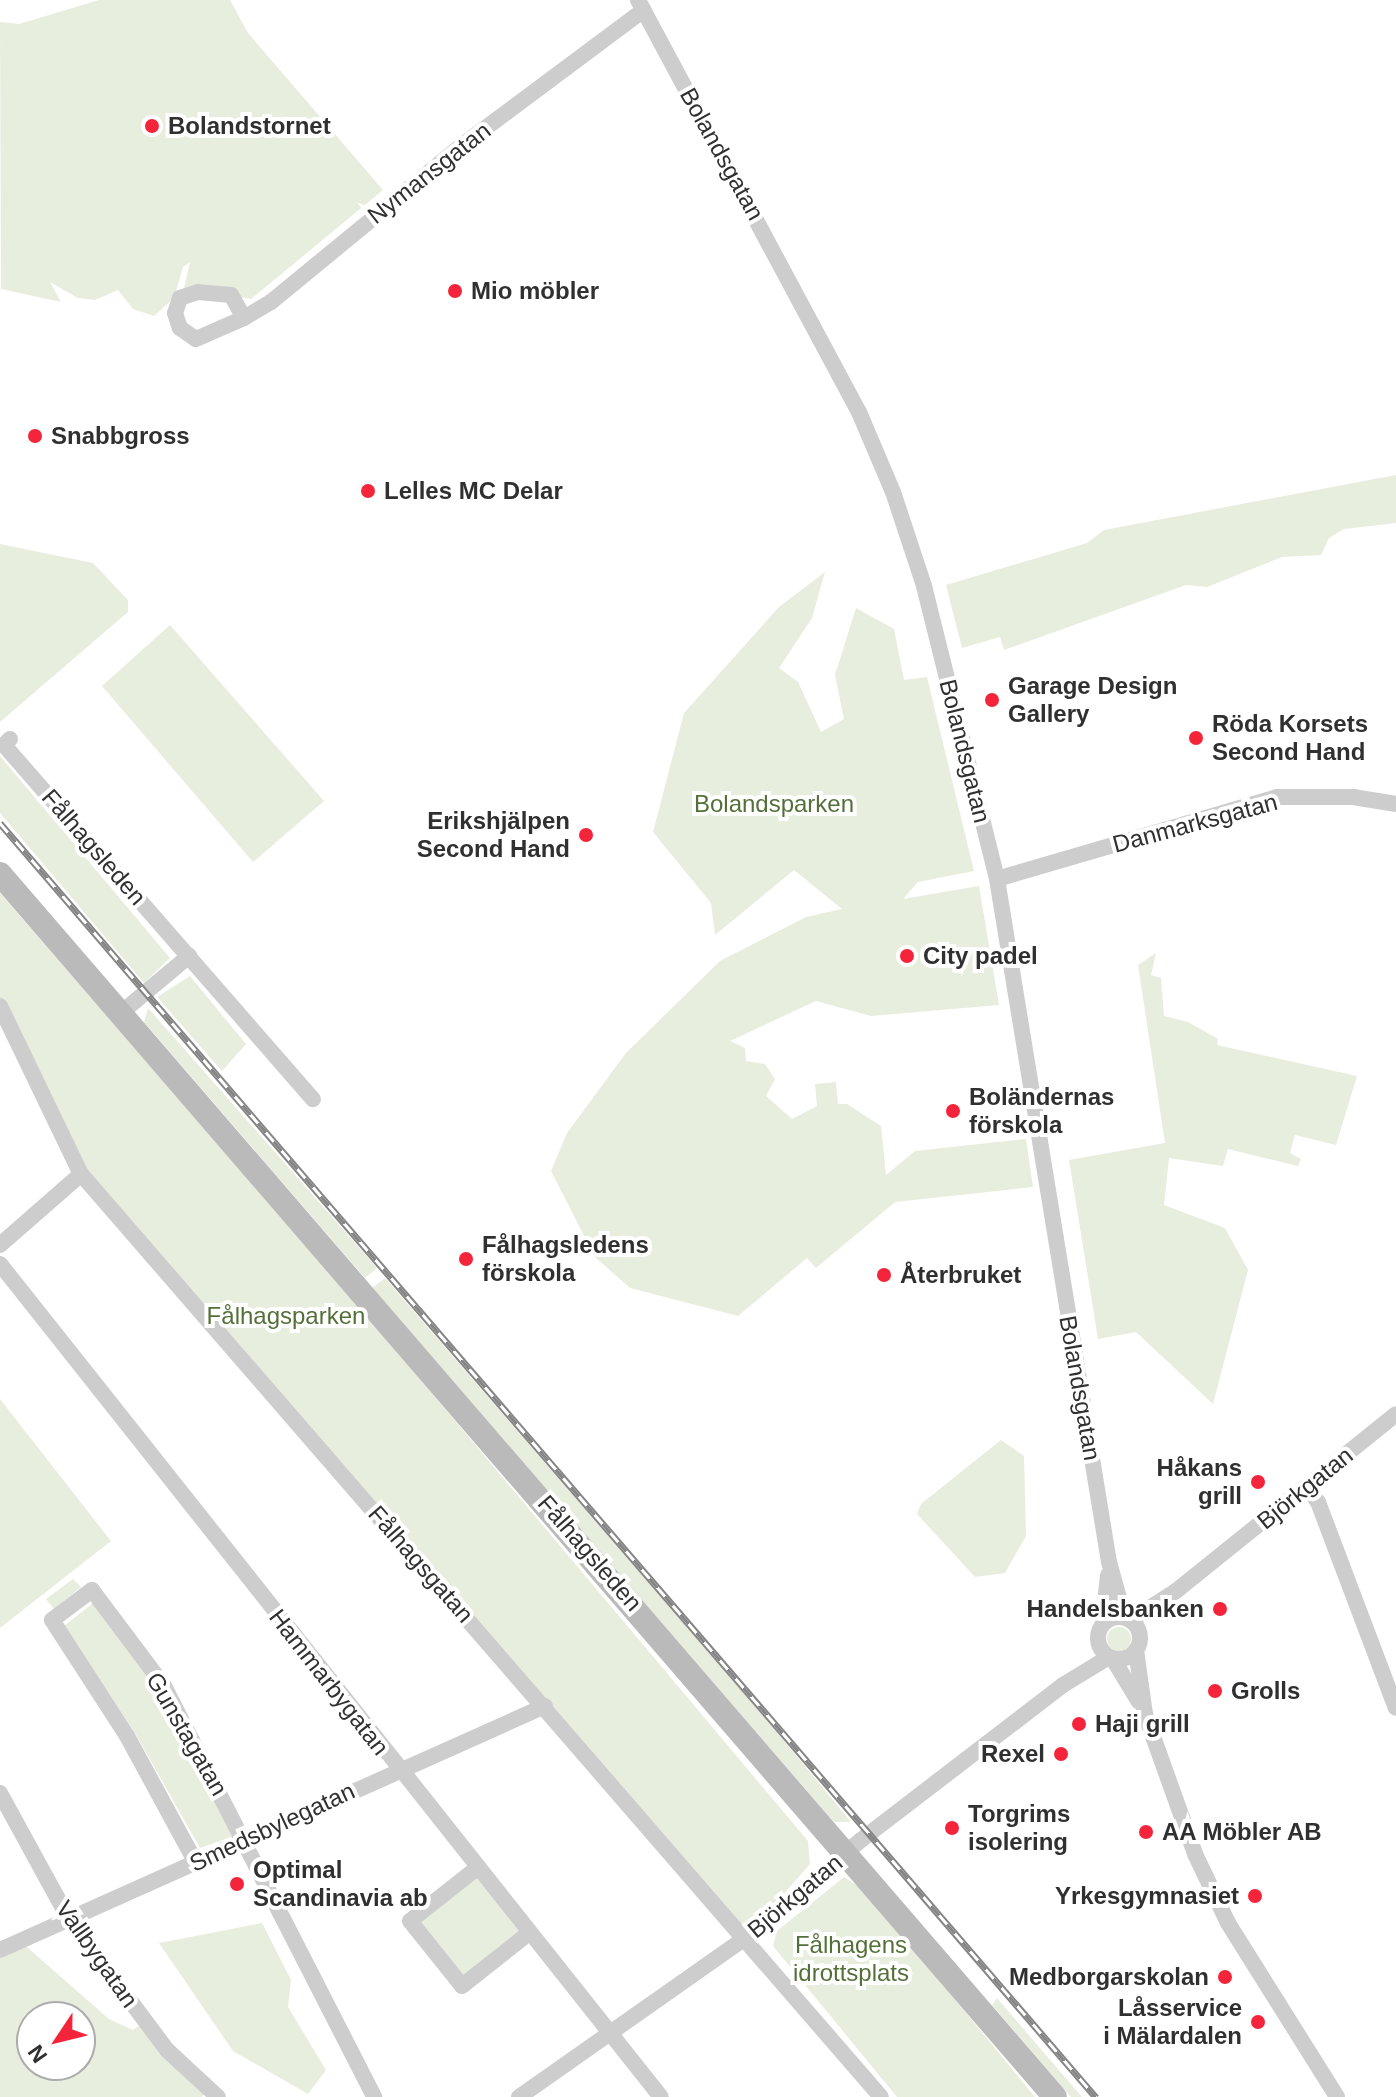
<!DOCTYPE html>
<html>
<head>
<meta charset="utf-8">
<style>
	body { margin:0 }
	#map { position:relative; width:1396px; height:2097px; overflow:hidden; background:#fff; font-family:Arial,sans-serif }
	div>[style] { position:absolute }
	.green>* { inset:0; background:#e7eedd }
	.round { border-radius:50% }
	.street>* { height:16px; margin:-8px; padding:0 8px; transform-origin:8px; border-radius:8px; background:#cdcdcd }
	.street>.ring { margin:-8px; padding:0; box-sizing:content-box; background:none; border:16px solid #cdcdcd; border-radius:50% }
	.secondary>* { height:24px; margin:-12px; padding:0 12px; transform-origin:12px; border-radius:12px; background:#bababa }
	.rail>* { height:7px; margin-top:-3.5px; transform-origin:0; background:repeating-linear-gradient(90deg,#fff 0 12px,#858585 0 24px); box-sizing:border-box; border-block:2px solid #858585 }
	.dots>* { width:22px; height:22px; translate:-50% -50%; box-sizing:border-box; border:4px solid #fff; border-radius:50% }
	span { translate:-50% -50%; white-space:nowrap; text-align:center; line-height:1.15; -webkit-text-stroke:8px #fff; paint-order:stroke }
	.poi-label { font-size:24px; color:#303030; font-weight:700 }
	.left { translate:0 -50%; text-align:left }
	.right { translate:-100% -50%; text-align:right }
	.street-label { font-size:24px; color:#303030 }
	.park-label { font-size:24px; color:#547039 }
	.north { position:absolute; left:16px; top:2001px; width:80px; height:80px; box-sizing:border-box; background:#fff; border:2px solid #acacac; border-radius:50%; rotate:235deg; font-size:22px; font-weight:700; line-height:32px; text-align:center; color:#303030 }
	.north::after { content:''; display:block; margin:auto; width:28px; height:36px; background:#f4253a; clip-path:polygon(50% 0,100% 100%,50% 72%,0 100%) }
</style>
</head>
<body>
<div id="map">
	<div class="green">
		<div style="clip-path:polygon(99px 0,230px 0,248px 33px,383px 190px,251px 299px,184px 288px,190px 262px,183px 267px,174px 298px,154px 316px,133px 309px,118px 290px,95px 300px,78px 298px,50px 282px,61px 302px,1px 289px,0 22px,19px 24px)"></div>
		<div style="clip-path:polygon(1396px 475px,1396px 523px,1344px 529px,1329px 538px,1321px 555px,1282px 557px,1207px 587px,1186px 585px,1004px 650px,1000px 637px,962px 648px,946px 585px,1087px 543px,1104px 530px)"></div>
		<div style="clip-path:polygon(0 544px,93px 563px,128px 600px,128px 612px,0 722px)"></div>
		<div style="clip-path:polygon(825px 572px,812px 618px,779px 668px,798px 682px,821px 732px,844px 719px,835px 675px,856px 608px,894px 629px,904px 680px,927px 677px,974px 871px,918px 882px,903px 899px,979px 886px,999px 1005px,871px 1016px,816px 1001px,730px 1041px,745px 1048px,746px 1061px,765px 1064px,775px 1079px,766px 1096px,792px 1119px,817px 1106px,815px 1084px,836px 1082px,838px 1104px,847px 1104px,881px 1126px,886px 1175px,915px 1151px,1026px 1139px,1033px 1187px,895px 1202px,816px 1268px,807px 1258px,738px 1316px,630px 1288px,595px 1257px,551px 1171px,567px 1133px,626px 1053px,720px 961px,806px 917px,842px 909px,794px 870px,715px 935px,711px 903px,653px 832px,684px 713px,779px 607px)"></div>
		<div style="clip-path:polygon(170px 625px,324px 801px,253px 862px,102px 686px)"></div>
		<div style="clip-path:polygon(0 756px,170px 958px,144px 983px,0 813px)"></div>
		<div style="clip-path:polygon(0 893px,356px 1303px,808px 1841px,810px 1864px,745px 1938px,81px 1174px,0 1006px)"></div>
		<div style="clip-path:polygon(1156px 953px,1151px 975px,1161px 978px,1164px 1016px,1188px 1022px,1218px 1039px,1217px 1045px,1357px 1076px,1336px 1145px,1295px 1135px,1290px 1153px,1301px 1159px,1298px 1166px,1228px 1149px,1223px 1166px,1169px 1158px,1164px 1205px,1225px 1228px,1248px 1270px,1213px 1404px,1136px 1332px,1098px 1339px,1069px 1160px,1165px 1143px,1138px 965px)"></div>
		<div style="clip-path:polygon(190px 976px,246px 1044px,222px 1071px,157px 997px)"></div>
		<div style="clip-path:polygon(148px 1008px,377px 1268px,365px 1278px,144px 1022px)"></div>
		<div style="clip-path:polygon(385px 1278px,761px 1713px,851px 1822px,834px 1822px,372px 1288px)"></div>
		<div style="clip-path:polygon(0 1399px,111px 1541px,0 1628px)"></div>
		<div style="clip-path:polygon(1001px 1440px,1024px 1456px,1026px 1536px,1005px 1573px,975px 1577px,917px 1514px,921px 1504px)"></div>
		<div style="clip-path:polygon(73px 1579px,81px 1587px,54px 1609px,46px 1599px)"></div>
		<div style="clip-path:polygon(93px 1603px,159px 1689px,237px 1835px,200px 1848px,135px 1733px,64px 1626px)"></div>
		<div class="round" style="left:1107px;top:1627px;width:24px;height:24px"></div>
		<div style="clip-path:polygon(477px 1868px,529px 1933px,462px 1986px,410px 1921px)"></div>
		<div style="clip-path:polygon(844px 1877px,866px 1891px,1035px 2097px,897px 2097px,773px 1946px,777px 1931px)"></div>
		<div style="clip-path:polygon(262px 1923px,291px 1980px,288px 2007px,326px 2070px,308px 2094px,233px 2051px,159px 1943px)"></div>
		<div style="clip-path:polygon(evenodd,20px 1941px,109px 2019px,133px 2030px,145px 2021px,207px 2089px,202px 2097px,0 2097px,0 1950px,20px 1941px,32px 2017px,80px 2017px,80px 2065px,32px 2065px,32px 2017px)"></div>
		<div style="clip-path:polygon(997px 1998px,1082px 2097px,1071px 2097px,992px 2005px)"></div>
	</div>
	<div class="street">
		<div style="left:638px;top:0;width:468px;rotate:61.8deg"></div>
		<div style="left:859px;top:412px;width:87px;rotate:67deg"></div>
		<div style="left:893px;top:492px;width:99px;rotate:71.7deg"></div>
		<div style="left:924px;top:586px;width:302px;rotate:76deg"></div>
		<div style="left:997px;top:879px;width:692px;rotate:80.69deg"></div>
		<div style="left:1109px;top:1562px;width:56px;rotate:74.5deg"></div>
		<div style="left:244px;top:318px;width:26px;rotate:-119deg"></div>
		<div style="left:231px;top:295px;width:33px;rotate:-175deg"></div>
		<div style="left:198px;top:292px;width:19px;rotate:162deg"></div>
		<div style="left:180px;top:298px;width:16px;rotate:108deg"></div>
		<div style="left:175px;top:313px;width:16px;rotate:72deg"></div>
		<div style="left:180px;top:328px;width:19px;rotate:35deg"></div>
		<div style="left:196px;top:339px;width:52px;rotate:-23.6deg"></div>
		<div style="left:244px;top:318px;width:31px;rotate:-31deg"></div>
		<div style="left:271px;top:302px;width:244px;rotate:-39.4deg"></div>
		<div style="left:460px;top:147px;width:229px;rotate:-36.7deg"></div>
		<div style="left:10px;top:739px;width:8px;rotate:135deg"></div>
		<div style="left:4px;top:745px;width:470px;rotate:48.9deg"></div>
		<div style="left:997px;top:879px;width:293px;rotate:-16.3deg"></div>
		<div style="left:1278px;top:797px;width:75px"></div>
		<div style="left:1353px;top:797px;width:44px;rotate:9.2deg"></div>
		<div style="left:0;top:1006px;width:187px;rotate:64.3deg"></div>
		<div style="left:81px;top:1174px;width:1221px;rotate:49.08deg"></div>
		<div style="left:121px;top:1013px;width:89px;rotate:-40deg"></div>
		<div style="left:0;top:1245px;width:108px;rotate:-41.2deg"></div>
		<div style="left:0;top:1264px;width:1063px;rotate:51.57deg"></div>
		<div style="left:1307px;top:1487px;width:19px;rotate:54deg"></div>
		<div style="left:1318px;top:1502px;width:220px;rotate:69.3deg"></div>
		<div class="ring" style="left:1098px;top:1617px;width:26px;height:26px"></div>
		<div style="left:1131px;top:1620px;width:54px;rotate:-32.8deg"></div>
		<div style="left:1176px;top:1591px;width:282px;rotate:-38.8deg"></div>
		<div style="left:1103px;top:1623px;width:48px;rotate:-84.1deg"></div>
		<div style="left:1136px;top:1650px;width:65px;rotate:82deg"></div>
		<div style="left:1145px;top:1714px;width:149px;rotate:70.3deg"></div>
		<div style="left:1195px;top:1854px;width:76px;rotate:64.4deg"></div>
		<div style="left:1228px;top:1923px;width:205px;rotate:57.9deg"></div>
		<div style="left:1113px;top:1659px;width:50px;rotate:58.8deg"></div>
		<div style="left:0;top:1793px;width:144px;rotate:61.3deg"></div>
		<div style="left:69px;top:1919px;width:164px;rotate:53.2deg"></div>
		<div style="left:167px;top:2050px;width:69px;rotate:42.7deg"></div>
		<div style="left:196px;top:1863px;width:145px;rotate:-118.5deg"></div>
		<div style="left:127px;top:1736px;width:138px;rotate:-122.9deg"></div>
		<div style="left:52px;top:1620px;width:50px;rotate:-36.9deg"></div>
		<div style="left:92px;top:1590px;width:120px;rotate:53.1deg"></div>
		<div style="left:164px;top:1686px;width:462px;rotate:62.9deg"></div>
		<div style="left:477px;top:1868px;width:85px;rotate:141.7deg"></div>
		<div style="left:410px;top:1921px;width:83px;rotate:51.3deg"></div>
		<div style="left:462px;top:1986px;width:85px;rotate:-38.3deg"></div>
		<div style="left:0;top:1950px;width:597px;rotate:-24.12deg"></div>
		<div style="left:519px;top:2097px;width:276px;rotate:-35.1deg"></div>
		<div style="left:745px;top:1938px;width:152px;rotate:-40.2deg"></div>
		<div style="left:861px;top:1840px;width:255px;rotate:-37.5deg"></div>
		<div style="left:1063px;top:1685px;width:54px;rotate:-31.3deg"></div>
	</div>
	<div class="secondary">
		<div style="left:0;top:874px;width:1615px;rotate:49.22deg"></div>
	</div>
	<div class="rail">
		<div style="left:0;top:823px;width:1681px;rotate:49.3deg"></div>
	</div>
	<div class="dots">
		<div style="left:152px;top:126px;background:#f4253a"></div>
		<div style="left:455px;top:291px;background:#f4253a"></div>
		<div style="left:35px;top:436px;background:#f4253a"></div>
		<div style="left:368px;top:491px;background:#f4253a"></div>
		<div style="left:992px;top:700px;background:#f4253a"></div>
		<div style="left:1196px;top:738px;background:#f4253a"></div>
		<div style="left:586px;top:835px;background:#f4253a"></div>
		<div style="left:907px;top:956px;background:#f4253a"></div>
		<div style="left:953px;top:1111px;background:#f4253a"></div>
		<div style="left:466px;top:1259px;background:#f4253a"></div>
		<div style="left:884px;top:1275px;background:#f4253a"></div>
		<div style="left:1258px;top:1482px;background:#f4253a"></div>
		<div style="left:1220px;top:1609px;background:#f4253a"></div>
		<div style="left:1215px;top:1691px;background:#f4253a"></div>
		<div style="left:1079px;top:1724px;background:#f4253a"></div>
		<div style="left:1061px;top:1754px;background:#f4253a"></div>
		<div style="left:952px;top:1828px;background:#f4253a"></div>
		<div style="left:1146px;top:1832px;background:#f4253a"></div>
		<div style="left:237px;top:1884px;background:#f4253a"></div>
		<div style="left:1255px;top:1896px;background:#f4253a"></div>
		<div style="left:1225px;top:1977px;background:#f4253a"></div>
		<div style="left:1258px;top:2022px;background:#f4253a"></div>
	</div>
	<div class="poi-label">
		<span class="left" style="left:168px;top:126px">Bolandstornet</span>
		<span class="left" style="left:471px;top:291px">Mio möbler</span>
		<span class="left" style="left:51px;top:436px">Snabbgross</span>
		<span class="left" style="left:384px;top:491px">Lelles MC Delar</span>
		<span class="left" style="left:1008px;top:700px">Garage Design<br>Gallery</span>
		<span class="left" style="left:1212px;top:738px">Röda Korsets<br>Second Hand</span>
		<span class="right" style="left:570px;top:835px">Erikshjälpen<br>Second Hand</span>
		<span class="left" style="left:923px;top:956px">City padel</span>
		<span class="left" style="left:969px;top:1111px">Boländernas<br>förskola</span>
		<span class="left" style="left:482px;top:1259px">Fålhagsledens<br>förskola</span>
		<span class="left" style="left:900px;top:1275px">Återbruket</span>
		<span class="right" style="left:1242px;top:1482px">Håkans<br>grill</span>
		<span class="right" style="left:1204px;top:1609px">Handelsbanken</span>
		<span class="left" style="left:1231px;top:1691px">Grolls</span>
		<span class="left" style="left:1095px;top:1724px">Haji grill</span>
		<span class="right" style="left:1045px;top:1754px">Rexel</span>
		<span class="left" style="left:968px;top:1828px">Torgrims<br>isolering</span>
		<span class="left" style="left:1162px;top:1832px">AA Möbler AB</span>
		<span class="left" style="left:253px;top:1884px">Optimal<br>Scandinavia ab</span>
		<span class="right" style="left:1239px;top:1896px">Yrkesgymnasiet</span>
		<span class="right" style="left:1209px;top:1977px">Medborgarskolan</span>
		<span class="right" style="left:1242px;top:2022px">Låsservice<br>i Mälardalen</span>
	</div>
	<div class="street-label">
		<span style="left:722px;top:154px;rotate:61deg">Bolandsgatan</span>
		<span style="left:429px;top:173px;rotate:-38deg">Nymansgatan</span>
		<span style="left:965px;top:751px;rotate:76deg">Bolandsgatan</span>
		<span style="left:1195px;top:823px;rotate:-15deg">Danmarksgatan</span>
		<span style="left:94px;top:847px;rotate:49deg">Fålhagsleden</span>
		<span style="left:1080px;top:1388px;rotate:80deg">Bolandsgatan</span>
		<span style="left:1305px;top:1488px;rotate:-39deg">Björkgatan</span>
		<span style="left:590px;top:1553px;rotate:49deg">Fålhagsleden</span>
		<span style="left:421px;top:1564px;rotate:49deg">Fålhagsgatan</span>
		<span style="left:329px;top:1682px;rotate:52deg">Hammarbygatan</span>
		<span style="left:187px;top:1734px;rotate:60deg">Gunstagatan</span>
		<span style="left:272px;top:1827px;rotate:-25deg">Smedsbylegatan</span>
		<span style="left:795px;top:1896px;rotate:-40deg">Björkgatan</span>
		<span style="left:97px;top:1954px;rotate:55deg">Vallbygatan</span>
	</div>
	<div class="park-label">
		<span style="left:774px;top:804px">Bolandsparken</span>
		<span style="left:286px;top:1316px">Fålhagsparken</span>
		<span style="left:851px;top:1959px">Fålhagens<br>idrottsplats</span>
	</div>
	<div class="north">N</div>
</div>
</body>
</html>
